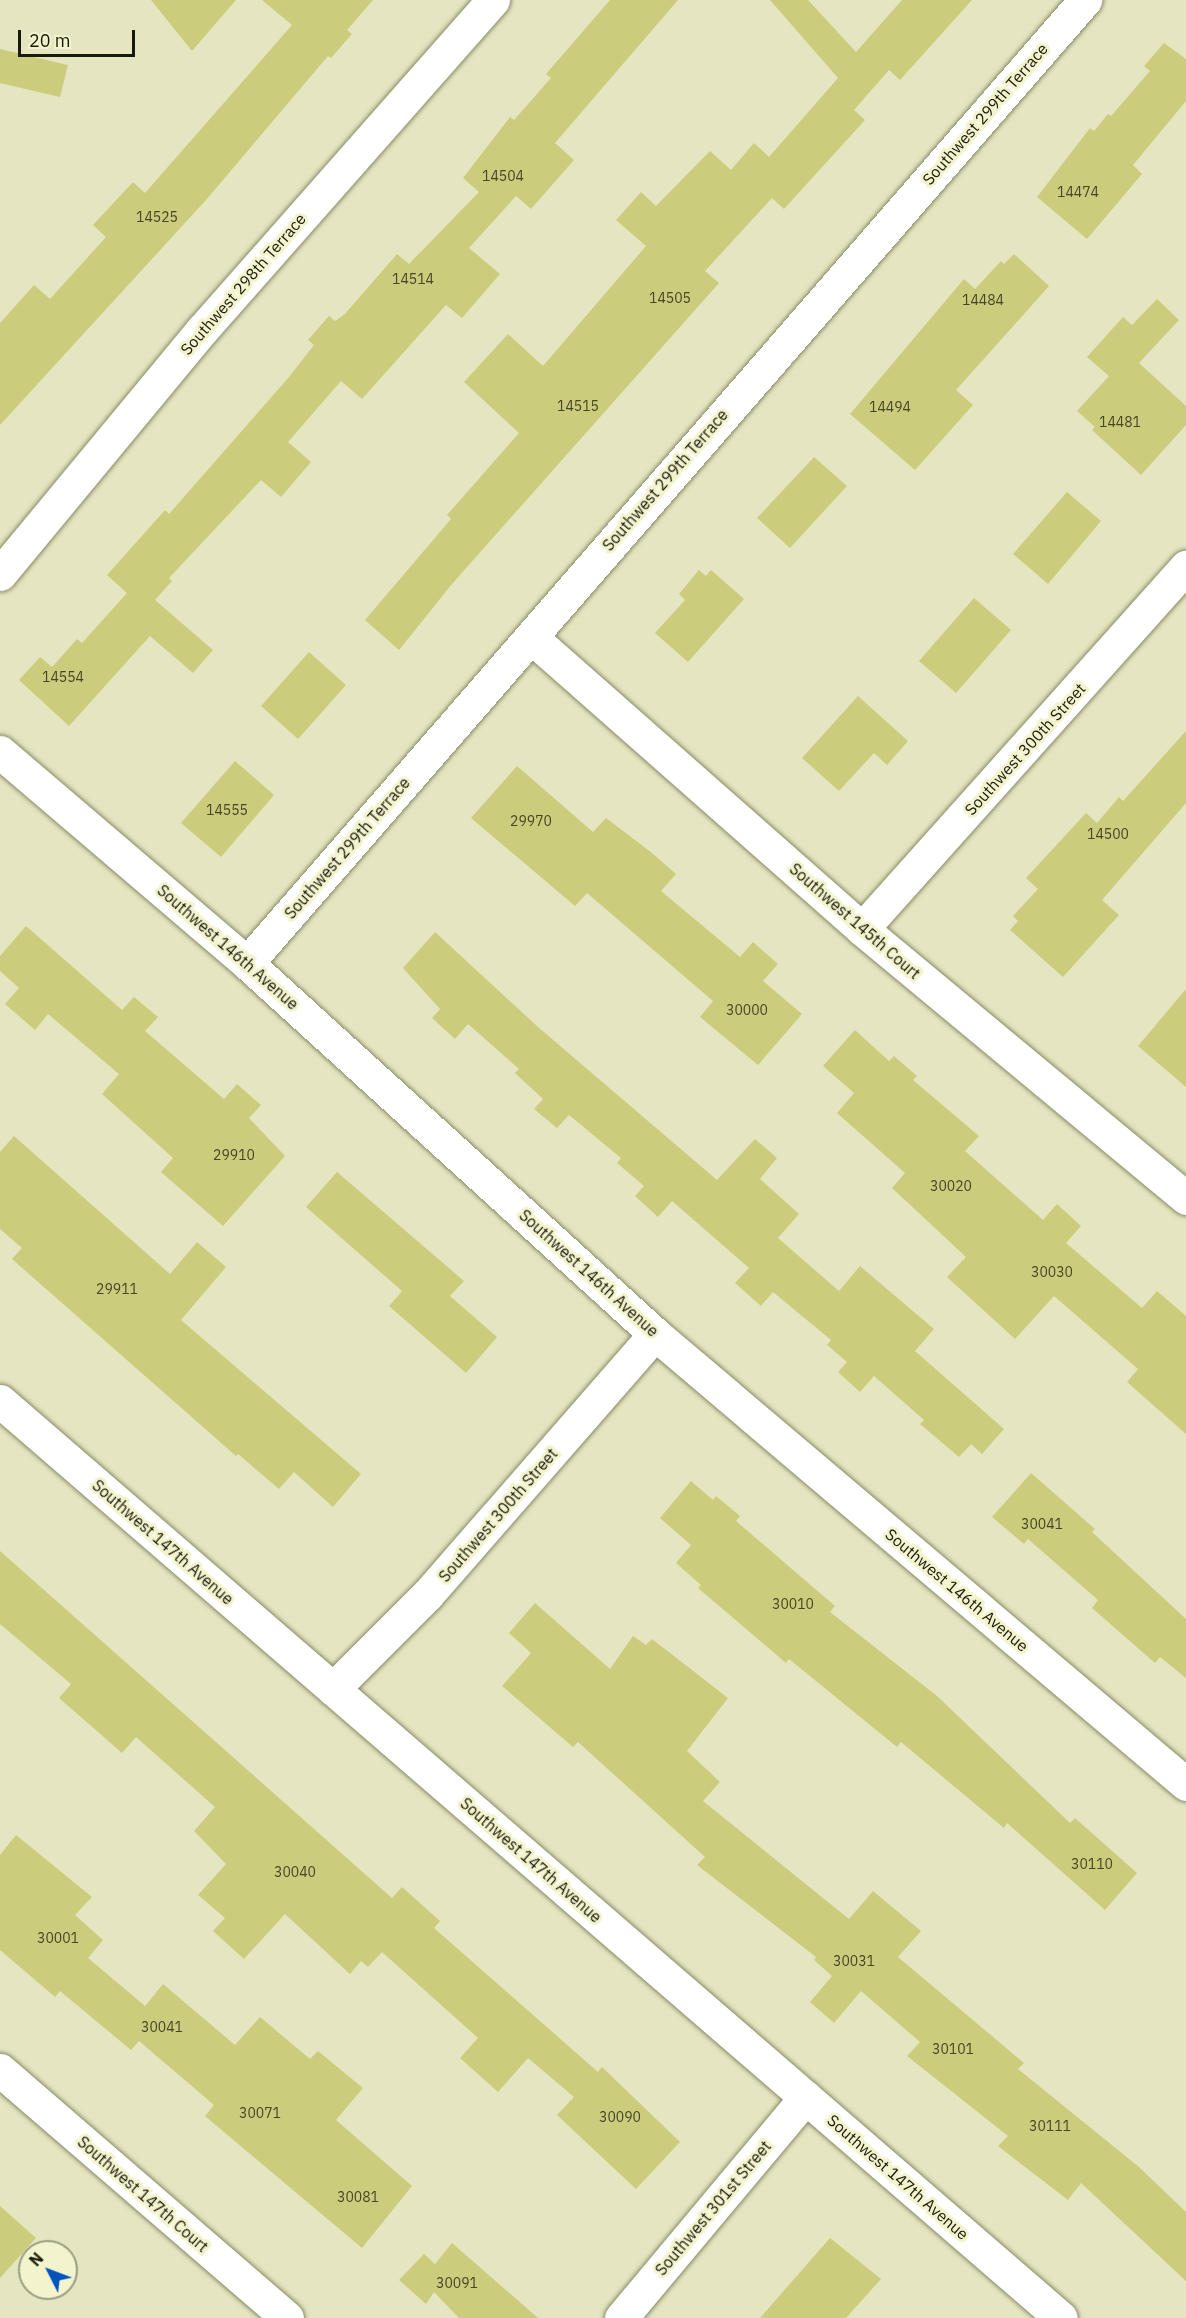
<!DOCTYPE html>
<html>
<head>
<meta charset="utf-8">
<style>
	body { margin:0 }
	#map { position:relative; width:1186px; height:2318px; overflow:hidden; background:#e5e6c1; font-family:"IBM Plex Sans",sans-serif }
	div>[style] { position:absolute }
	.building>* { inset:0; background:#cccc7d }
	.roads { filter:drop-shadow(0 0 2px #898a67) drop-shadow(0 0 2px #898a67) }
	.street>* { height:33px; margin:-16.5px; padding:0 16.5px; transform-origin:16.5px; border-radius:16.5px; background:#fff }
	span { translate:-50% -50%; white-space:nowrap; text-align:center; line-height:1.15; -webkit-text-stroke:6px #f3f4ce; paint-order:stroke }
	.number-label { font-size:14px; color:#464628 }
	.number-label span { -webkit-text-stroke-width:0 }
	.street-label { font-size:16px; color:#1a1a0c }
	.north { position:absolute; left:18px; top:2240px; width:60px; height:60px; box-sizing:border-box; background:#f3f4ce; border:2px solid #9c9d80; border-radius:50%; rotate:312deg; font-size:16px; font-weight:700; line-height:24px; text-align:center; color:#1a1a0c }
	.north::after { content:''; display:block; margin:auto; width:21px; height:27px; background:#0053bd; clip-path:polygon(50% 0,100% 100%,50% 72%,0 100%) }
	.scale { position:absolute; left:18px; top:30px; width:117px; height:27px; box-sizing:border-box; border:3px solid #1a1a0c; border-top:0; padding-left:8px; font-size:18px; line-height:21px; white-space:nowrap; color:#1a1a0c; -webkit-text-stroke:4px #f3f4ce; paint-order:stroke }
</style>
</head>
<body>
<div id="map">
	<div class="building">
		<div style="clip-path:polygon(151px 0,236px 0,192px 51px)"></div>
		<div style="clip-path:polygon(262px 0,373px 0,347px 30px,352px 34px,331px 58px,328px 56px,206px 200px,0 425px,0 323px,34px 285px,50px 299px,106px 237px,93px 225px,133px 182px,145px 193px,292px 25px)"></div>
		<div style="clip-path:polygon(610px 0,678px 0,555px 143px,574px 160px,531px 209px,516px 196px,469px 248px,500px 274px,462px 318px,446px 305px,362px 399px,341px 381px,288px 442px,311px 462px,281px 497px,261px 480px,169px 578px,172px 581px,155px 600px,213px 650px,193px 673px,150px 636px,69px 726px,19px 680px,40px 657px,52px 667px,77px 639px,82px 643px,127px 593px,107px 575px,165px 510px,169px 514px,289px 377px,314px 345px,308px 340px,329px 316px,335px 321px,344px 315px,397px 254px,409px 264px,479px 192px,463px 178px,510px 117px,514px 120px,551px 78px,546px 74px)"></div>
		<div style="clip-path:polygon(770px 0,808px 0,856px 52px,902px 0,972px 0,900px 80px,889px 70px,854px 110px,865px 120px,784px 209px,772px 198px,705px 271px,719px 283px,452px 584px,399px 650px,365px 620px,451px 519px,447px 515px,519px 433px,464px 382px,508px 334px,543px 366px,646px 246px,616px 220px,641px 192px,656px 206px,710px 151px,731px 170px,754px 143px,769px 157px,838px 78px)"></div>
		<div style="clip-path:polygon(1164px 43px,1186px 59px,1186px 101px,1133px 165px,1142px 174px,1087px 239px,1037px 197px,1090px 128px,1094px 131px,1108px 114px,1111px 116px,1150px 71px,1144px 66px)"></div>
		<div style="clip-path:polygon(0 49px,68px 65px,60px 97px,0 83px)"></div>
		<div style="clip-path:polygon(1014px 254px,1049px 286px,956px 390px,973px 405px,915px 470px,850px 414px,964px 279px,975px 289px,1001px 261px,1004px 264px)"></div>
		<div style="clip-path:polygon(1157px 299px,1179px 320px,1139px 363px,1186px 406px,1186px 425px,1141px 475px,1092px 430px,1095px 427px,1077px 411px,1109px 376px,1087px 357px,1123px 317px,1132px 325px)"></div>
		<div style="clip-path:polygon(814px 457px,847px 486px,790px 548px,757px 518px)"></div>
		<div style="clip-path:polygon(1067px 492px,1101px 521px,1048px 584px,1013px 554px)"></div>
		<div style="clip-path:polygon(699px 570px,706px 576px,711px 570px,744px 599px,688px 662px,655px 633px,685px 600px,679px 594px)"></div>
		<div style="clip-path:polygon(974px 598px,1011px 630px,956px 693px,919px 661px)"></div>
		<div style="clip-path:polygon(309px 652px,346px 685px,298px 739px,261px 706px)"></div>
		<div style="clip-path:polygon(858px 696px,908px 741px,887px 765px,874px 753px,839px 791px,802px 758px)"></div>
		<div style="clip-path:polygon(1186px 731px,1186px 803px,1102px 900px,1119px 915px,1063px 977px,1010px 930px,1018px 921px,1013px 916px,1038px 889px,1026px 878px,1086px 813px,1097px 823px,1119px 797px,1123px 801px)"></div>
		<div style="clip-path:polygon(235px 761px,274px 795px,221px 857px,181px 823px)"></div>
		<div style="clip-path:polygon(517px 766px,593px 832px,606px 818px,652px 853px,676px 874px,661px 891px,740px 957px,753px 942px,778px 964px,763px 981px,802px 1014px,758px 1065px,700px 1017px,713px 1001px,587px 893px,575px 906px,471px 818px)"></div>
		<div style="clip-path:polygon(26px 926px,122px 1010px,134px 997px,158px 1017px,145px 1031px,224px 1099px,237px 1084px,261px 1105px,249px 1118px,285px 1156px,223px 1226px,161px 1172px,173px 1158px,102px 1094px,119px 1074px,48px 1014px,35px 1030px,5px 1004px,19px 988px,0 971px,0 956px)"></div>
		<div style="clip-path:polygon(435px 932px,538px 1027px,717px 1180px,755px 1139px,777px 1158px,760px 1179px,799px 1214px,778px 1238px,839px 1291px,860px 1266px,934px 1329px,915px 1351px,1004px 1429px,982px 1454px,971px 1444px,959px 1457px,920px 1424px,924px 1420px,874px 1376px,860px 1392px,838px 1372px,847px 1362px,827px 1345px,831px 1340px,773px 1292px,761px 1306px,735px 1283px,749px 1268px,672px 1201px,658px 1217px,635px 1196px,644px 1186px,617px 1163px,621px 1158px,569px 1115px,557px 1128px,534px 1109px,543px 1099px,515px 1073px,519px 1069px,468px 1024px,455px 1039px,432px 1018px,440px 1009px,403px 968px)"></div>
		<div style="clip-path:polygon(1186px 989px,1186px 1087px,1138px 1046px)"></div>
		<div style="clip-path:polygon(855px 1030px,889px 1061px,894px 1056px,917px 1076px,913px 1080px,979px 1136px,965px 1151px,1043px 1220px,1057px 1204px,1081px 1226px,1066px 1243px,1142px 1308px,1157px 1291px,1186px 1316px,1186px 1434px,1127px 1382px,1138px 1369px,1054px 1296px,1015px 1339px,947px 1277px,966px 1257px,892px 1188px,905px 1173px,837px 1113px,854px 1093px,823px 1066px)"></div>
		<div style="clip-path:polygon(14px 1136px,170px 1274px,197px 1242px,226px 1267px,181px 1320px,361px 1474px,333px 1507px,294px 1472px,279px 1489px,238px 1454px,236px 1456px,12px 1259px,22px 1248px,0 1229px,0 1152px)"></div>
		<div style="clip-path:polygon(337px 1172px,464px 1281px,450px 1296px,497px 1337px,466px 1373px,389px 1306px,402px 1291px,306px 1207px)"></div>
		<div style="clip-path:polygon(1031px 1473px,1095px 1529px,1092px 1532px,1186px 1619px,1186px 1678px,1160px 1657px,1155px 1663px,1092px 1608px,1098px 1600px,1028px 1539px,1024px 1544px,992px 1517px)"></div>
		<div style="clip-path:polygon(691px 1481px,713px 1500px,716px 1496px,740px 1516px,736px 1521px,835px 1606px,830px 1612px,937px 1696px,1070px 1823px,1075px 1818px,1137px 1873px,1105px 1910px,1007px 1823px,1004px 1828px,901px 1742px,897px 1747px,789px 1659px,786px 1663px,698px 1588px,701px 1585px,676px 1563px,691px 1545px,660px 1518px)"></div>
		<div style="clip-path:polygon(0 1551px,392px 1898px,402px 1887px,440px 1921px,434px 1928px,598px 2072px,602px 2067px,680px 2142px,636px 2189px,557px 2115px,574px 2097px,528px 2058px,498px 2092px,460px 2058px,478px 2038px,382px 1952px,368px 1967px,361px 1961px,350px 1974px,285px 1914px,244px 1959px,213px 1931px,225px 1918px,198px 1895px,226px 1864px,194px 1831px,215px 1807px,136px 1737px,122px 1753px,59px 1698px,71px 1684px,0 1624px)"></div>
		<div style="clip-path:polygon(535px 1603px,610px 1669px,633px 1636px,646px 1645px,652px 1639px,728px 1698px,687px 1751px,720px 1782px,703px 1801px,849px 1919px,873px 1891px,921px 1931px,898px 1957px,1024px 2063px,1018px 2069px,1139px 2167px,1186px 2212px,1186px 2281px,1081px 2183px,1068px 2200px,998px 2146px,1008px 2136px,907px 2056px,920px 2042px,861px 1991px,834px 2023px,810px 2002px,832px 1976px,814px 1960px,816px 1957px,697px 1865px,705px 1857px,578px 1742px,573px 1747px,502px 1686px,531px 1653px,509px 1633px)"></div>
		<div style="clip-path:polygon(16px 1835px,92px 1897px,75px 1915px,103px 1940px,88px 1958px,145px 2006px,163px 1984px,235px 2045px,260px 2017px,310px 2059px,318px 2051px,363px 2088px,336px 2120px,412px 2186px,362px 2248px,205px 2116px,214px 2105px,139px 2041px,131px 2050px,60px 1991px,55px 1997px,0 1950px,0 1855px)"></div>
		<div style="clip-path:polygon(0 2206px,36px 2238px,0 2278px)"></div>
		<div style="clip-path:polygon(830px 2238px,881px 2279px,846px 2318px,760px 2318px)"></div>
		<div style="clip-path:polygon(452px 2243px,538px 2318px,459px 2318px,434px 2292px,426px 2304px,399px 2280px,424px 2254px,435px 2264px)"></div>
	</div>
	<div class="roads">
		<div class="street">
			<div style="left:0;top:574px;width:317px;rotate:-50.4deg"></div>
			<div style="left:202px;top:330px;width:440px;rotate:-48.6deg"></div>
			<div style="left:531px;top:637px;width:441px;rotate:41.4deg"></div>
			<div style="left:862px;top:929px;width:421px;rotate:39.7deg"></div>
			<div style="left:0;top:752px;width:325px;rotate:40.5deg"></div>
			<div style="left:247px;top:963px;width:551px;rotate:42.28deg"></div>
			<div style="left:655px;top:1334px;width:696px;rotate:40.28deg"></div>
			<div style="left:862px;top:929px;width:486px;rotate:-48.2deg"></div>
			<div style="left:247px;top:963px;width:1277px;rotate:-48.97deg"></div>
			<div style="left:0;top:1401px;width:1402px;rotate:40.84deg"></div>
			<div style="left:333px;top:1689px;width:134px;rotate:-45deg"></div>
			<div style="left:428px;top:1594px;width:345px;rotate:-48.9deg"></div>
			<div style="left:0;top:2070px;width:379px;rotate:40.8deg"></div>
			<div style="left:621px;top:2318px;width:288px;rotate:-50.1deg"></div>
		</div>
	</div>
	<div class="number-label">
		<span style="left:503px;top:176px">14504</span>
		<span style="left:1078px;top:192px">14474</span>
		<span style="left:157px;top:217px">14525</span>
		<span style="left:413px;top:279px">14514</span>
		<span style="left:670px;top:298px">14505</span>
		<span style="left:983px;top:300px">14484</span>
		<span style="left:578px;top:406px">14515</span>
		<span style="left:890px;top:407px">14494</span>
		<span style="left:1120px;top:422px">14481</span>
		<span style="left:63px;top:677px">14554</span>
		<span style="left:227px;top:810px">14555</span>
		<span style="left:531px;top:821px">29970</span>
		<span style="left:1108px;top:834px">14500</span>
		<span style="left:747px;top:1010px">30000</span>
		<span style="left:234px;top:1155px">29910</span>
		<span style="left:951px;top:1186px">30020</span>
		<span style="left:1052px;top:1272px">30030</span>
		<span style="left:117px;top:1289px">29911</span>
		<span style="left:1042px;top:1524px">30041</span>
		<span style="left:793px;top:1604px">30010</span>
		<span style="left:1092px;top:1864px">30110</span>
		<span style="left:295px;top:1872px">30040</span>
		<span style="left:58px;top:1938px">30001</span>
		<span style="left:854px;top:1961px">30031</span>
		<span style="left:162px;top:2027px">30041</span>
		<span style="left:953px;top:2049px">30101</span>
		<span style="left:260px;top:2113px">30071</span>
		<span style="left:620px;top:2117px">30090</span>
		<span style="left:1050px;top:2126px">30111</span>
		<span style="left:358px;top:2197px">30081</span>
		<span style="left:457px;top:2283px">30091</span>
	</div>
	<div class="street-label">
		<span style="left:985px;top:114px;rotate:-49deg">Southwest 299th Terrace</span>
		<span style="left:243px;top:284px;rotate:-49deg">Southwest 298th Terrace</span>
		<span style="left:665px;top:480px;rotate:-49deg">Southwest 299th Terrace</span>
		<span style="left:1025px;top:749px;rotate:-48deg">Southwest 300th Street</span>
		<span style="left:347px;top:848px;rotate:-49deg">Southwest 299th Terrace</span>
		<span style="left:855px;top:921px;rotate:41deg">Southwest 145th Court</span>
		<span style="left:228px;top:947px;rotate:41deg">Southwest 146th Avenue</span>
		<span style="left:589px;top:1273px;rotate:42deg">Southwest 146th Avenue</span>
		<span style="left:498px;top:1515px;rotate:-49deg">Southwest 300th Street</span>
		<span style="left:163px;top:1542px;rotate:41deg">Southwest 147th Avenue</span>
		<span style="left:957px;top:1590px;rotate:40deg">Southwest 146th Avenue</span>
		<span style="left:531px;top:1860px;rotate:41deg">Southwest 147th Avenue</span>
		<span style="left:898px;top:2177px;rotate:41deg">Southwest 147th Avenue</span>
		<span style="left:143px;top:2194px;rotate:41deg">Southwest 147th Court</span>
		<span style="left:713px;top:2208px;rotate:-50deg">Southwest 301st Street</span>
	</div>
	<div class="north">N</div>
	<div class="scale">20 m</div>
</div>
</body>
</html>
